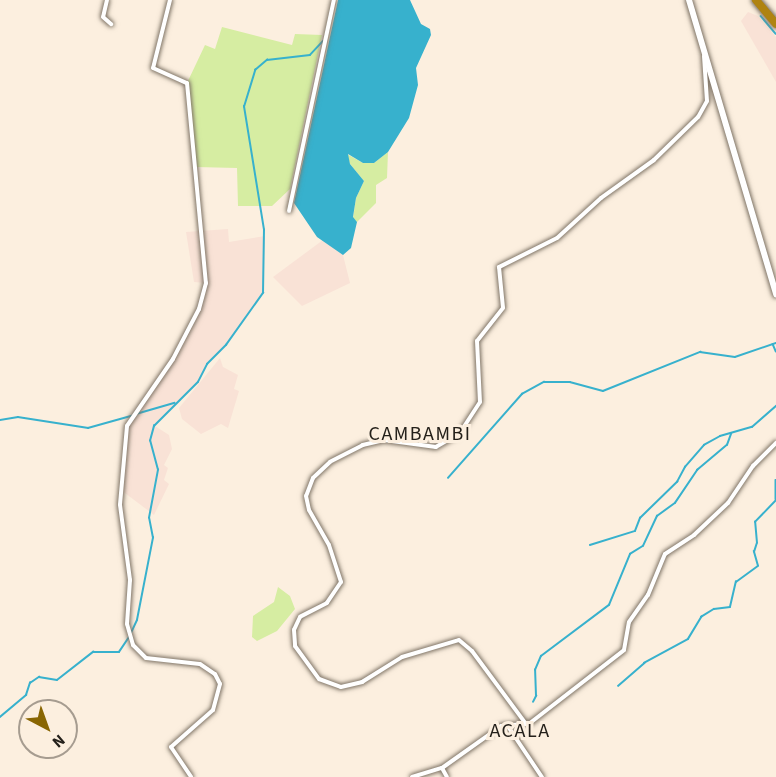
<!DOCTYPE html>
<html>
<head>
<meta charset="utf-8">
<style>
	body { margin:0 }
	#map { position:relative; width:776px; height:777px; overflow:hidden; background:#fcefdf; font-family:"Source Sans 3",sans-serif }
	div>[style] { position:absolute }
	.commercial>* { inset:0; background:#f9e2d6 }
	.green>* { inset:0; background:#d6eda2 }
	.water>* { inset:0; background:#37b1cd }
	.stream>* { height:1.5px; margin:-0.75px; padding:0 0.75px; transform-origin:0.75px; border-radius:0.75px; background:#37b1cd }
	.roads { filter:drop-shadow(0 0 2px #7f7466) drop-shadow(0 0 2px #7f7466) }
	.street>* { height:4px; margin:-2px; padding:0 2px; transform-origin:2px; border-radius:2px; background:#fff }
	.secondary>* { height:6px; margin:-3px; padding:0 3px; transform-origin:3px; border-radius:3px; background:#fff }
	.highway>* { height:8px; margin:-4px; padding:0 4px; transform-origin:4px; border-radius:4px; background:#af8311 }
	span { translate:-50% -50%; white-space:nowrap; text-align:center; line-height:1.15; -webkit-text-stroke:6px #fcefdf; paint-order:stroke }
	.quarter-label { font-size:20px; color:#24201a; letter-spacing:1.5px }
	.north { position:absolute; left:18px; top:699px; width:60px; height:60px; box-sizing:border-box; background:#fcefdf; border:2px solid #a69c90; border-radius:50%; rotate:139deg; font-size:16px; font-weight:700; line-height:24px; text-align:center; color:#24201a }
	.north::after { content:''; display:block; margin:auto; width:21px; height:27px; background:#896603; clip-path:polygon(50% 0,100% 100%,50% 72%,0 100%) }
</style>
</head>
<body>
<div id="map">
	<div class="commercial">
		<div style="clip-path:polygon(748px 12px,758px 16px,776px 37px,776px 82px,741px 21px)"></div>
		<div style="clip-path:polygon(228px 229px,229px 242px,265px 236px,263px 293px,226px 345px,207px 364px,198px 382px,155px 426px,169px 435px,172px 449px,164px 465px,168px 468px,164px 480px,169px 484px,154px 515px,121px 490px,127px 426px,166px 370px,199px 309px,206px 283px,194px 282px,186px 232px)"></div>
		<div style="clip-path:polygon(323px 240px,343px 255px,350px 283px,302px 306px,273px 277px)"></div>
		<div style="clip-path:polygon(220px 358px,223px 367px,238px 375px,234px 389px,239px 391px,228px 428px,221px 424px,201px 434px,182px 419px,179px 408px)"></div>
	</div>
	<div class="green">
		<div style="clip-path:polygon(222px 27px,292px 45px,295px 34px,322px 35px,290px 189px,272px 206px,238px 206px,237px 168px,196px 167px,187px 83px,205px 45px,215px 49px)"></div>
		<div style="clip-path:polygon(388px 152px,387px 178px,376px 185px,376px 203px,357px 222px,353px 218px,356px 198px,364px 181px,350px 164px,347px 154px,363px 163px,374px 163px)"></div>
		<div style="clip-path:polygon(278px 587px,290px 596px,295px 609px,277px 631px,257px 641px,252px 637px,253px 616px,274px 602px)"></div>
	</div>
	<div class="water">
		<div style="clip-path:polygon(338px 0,410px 0,421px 24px,430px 29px,431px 35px,416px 68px,418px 85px,409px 118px,388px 152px,374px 163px,363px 163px,348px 154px,350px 164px,364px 181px,356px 198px,353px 217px,357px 222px,351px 248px,343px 255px,317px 237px,294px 203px)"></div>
	</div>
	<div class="stream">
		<div style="left:761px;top:16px;width:23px;rotate:50deg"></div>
		<div style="left:773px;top:344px;width:8px;rotate:67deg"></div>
		<div style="left:136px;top:414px;width:40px;rotate:-16deg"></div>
		<div style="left:0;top:420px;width:18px;rotate:-9deg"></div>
		<div style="left:18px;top:417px;width:71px;rotate:8.9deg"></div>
		<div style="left:88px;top:428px;width:45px;rotate:-15.6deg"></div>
		<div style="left:448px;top:478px;width:112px;rotate:-48.6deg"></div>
		<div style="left:522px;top:394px;width:25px;rotate:-29deg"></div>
		<div style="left:544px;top:382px;width:26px"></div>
		<div style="left:570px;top:382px;width:34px;rotate:15deg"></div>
		<div style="left:603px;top:391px;width:105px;rotate:-21.9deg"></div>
		<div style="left:700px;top:352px;width:35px;rotate:8deg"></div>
		<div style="left:735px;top:357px;width:43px;rotate:-18.9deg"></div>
		<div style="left:776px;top:480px;width:19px;rotate:90deg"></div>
		<div style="left:590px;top:545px;width:47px;rotate:-17.3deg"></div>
		<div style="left:635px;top:531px;width:14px;rotate:-69deg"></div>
		<div style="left:640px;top:518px;width:52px;rotate:-44.2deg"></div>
		<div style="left:677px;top:482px;width:17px;rotate:-62deg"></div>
		<div style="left:685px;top:467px;width:29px;rotate:-49deg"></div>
		<div style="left:704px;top:445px;width:18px;rotate:-29deg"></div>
		<div style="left:720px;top:436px;width:33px;rotate:-16deg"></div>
		<div style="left:752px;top:427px;width:32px;rotate:-41deg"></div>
		<div style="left:131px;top:633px;width:14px;rotate:-65deg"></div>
		<div style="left:137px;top:620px;width:84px;rotate:-79deg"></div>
		<div style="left:153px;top:538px;width:20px;rotate:-101deg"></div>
		<div style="left:149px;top:518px;width:49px;rotate:-79.4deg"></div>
		<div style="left:158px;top:470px;width:30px;rotate:-105deg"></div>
		<div style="left:150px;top:441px;width:16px;rotate:-75deg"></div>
		<div style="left:154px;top:426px;width:62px;rotate:-45deg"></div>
		<div style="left:198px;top:382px;width:20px;rotate:-63deg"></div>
		<div style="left:207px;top:364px;width:27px;rotate:-45deg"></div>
		<div style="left:226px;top:345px;width:64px;rotate:-54.6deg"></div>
		<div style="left:263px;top:293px;width:63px;rotate:-89.1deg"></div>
		<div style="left:264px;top:230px;width:125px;rotate:-99.2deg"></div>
		<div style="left:244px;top:107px;width:39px;rotate:-73deg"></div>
		<div style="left:255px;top:70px;width:16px;rotate:-40deg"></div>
		<div style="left:267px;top:60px;width:43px;rotate:-6.6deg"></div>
		<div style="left:310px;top:55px;width:19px;rotate:-47deg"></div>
		<div style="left:618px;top:686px;width:35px;rotate:-41deg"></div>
		<div style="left:644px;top:663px;width:50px;rotate:-28.6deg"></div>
		<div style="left:688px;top:639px;width:26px;rotate:-59deg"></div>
		<div style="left:701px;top:617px;width:15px;rotate:-32deg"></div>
		<div style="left:714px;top:609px;width:16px;rotate:-7deg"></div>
		<div style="left:730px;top:607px;width:26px;rotate:-77deg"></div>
		<div style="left:736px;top:582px;width:27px;rotate:-36deg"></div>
		<div style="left:758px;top:566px;width:15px;rotate:-106deg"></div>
		<div style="left:754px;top:552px;width:9px;rotate:-72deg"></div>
		<div style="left:757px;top:543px;width:21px;rotate:-95deg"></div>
		<div style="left:755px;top:522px;width:30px;rotate:-46deg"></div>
		<div style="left:533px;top:702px;width:7px;rotate:-63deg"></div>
		<div style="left:536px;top:696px;width:26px;rotate:-92deg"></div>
		<div style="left:535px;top:670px;width:15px;rotate:-67deg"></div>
		<div style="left:541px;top:656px;width:85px;rotate:-36.9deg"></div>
		<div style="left:609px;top:605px;width:55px;rotate:-67.6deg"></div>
		<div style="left:630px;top:554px;width:15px;rotate:-32deg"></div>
		<div style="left:643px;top:546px;width:33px;rotate:-65deg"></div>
		<div style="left:657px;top:516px;width:22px;rotate:-36deg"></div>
		<div style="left:675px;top:503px;width:40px;rotate:-56deg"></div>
		<div style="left:697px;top:470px;width:39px;rotate:-40deg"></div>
		<div style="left:727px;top:445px;width:12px;rotate:-70deg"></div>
		<div style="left:0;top:717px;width:34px;rotate:-40deg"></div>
		<div style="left:26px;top:695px;width:13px;rotate:-72deg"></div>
		<div style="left:30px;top:683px;width:11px;rotate:-34deg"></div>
		<div style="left:39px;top:677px;width:18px;rotate:9deg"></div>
		<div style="left:57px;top:680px;width:46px;rotate:-37.9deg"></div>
		<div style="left:93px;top:652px;width:26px"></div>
		<div style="left:119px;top:652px;width:18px;rotate:-56deg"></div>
	</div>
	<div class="roads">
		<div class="street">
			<div style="left:107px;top:0;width:17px;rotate:103deg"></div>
			<div style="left:103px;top:17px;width:11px;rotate:41deg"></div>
			<div style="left:170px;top:0;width:70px;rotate:104deg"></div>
			<div style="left:153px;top:68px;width:37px;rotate:24deg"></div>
			<div style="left:187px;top:83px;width:201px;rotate:84.6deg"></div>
			<div style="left:206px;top:283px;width:27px;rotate:105deg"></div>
			<div style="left:199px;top:309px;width:56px;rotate:117.5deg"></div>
			<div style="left:173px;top:359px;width:81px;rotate:124.5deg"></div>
			<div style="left:127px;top:426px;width:79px;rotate:95.1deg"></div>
			<div style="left:120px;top:505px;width:76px;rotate:82.4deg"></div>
			<div style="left:130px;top:580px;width:44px;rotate:93.9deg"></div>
			<div style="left:127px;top:624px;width:22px;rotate:74deg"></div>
			<div style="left:133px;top:645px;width:18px;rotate:45deg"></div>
			<div style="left:146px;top:658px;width:54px;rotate:6.3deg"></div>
			<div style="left:200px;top:664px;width:18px;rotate:34deg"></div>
			<div style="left:215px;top:674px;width:11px;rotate:63deg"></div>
			<div style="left:220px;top:684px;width:27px;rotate:105deg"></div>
			<div style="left:213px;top:710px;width:56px;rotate:138.6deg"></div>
			<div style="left:171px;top:747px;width:36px;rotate:56deg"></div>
			<div style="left:704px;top:56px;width:45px;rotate:86.2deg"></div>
			<div style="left:707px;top:101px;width:18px;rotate:119deg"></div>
			<div style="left:698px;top:117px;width:62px;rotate:135.7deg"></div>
			<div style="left:654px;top:160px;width:65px;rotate:144.4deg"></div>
			<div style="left:601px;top:198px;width:59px;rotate:137.7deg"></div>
			<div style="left:557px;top:238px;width:65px;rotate:153.4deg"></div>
			<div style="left:499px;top:267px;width:41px;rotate:84.4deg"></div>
			<div style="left:503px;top:308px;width:42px;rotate:128.2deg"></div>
			<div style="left:477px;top:341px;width:61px;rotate:87.2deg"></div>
			<div style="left:480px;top:402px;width:37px;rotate:123deg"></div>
			<div style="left:460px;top:433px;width:28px;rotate:150deg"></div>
			<div style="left:436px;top:447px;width:52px;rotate:-172.3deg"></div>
			<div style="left:384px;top:440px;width:22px;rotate:167deg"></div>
			<div style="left:363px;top:445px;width:37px;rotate:153deg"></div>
			<div style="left:330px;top:462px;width:23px;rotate:137deg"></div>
			<div style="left:313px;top:478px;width:19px;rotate:111deg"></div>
			<div style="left:306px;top:496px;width:14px;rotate:78deg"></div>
			<div style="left:309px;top:510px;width:40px;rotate:60.3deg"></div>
			<div style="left:329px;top:545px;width:39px;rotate:72deg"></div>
			<div style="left:341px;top:582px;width:25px;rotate:124deg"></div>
			<div style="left:327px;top:603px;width:30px;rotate:153deg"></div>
			<div style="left:300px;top:617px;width:14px;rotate:115deg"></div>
			<div style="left:294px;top:630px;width:16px;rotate:86deg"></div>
			<div style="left:295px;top:646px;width:41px;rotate:54deg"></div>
			<div style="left:319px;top:679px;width:23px;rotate:20deg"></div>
			<div style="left:341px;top:687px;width:22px;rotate:-13deg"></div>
			<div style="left:362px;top:682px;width:47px;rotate:-32deg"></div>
			<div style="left:402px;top:657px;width:59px;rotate:-16.6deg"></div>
			<div style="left:459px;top:640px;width:17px;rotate:40deg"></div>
			<div style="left:472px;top:651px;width:91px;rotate:53.5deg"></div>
			<div style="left:526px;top:724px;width:4px;rotate:-14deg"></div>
			<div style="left:530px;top:723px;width:119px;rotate:-37.8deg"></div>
			<div style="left:624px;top:650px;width:28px;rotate:-80deg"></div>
			<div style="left:629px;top:622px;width:33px;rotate:-55deg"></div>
			<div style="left:648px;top:595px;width:44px;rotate:-67.5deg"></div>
			<div style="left:665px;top:554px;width:35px;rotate:-33deg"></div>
			<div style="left:694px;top:535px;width:47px;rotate:-43.3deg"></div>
			<div style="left:728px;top:503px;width:45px;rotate:-56deg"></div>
			<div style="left:753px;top:466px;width:33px;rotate:-45deg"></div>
			<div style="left:289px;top:211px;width:216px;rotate:-78deg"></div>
			<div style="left:507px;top:725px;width:63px;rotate:56.1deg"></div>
			<div style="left:442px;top:768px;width:10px;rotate:61deg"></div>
			<div style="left:412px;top:777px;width:31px;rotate:-17deg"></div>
			<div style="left:442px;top:768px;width:72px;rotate:-35.4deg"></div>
			<div style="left:501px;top:726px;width:24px;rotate:-5deg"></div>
		</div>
		<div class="secondary">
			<div style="left:689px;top:0;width:307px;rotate:73.5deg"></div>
		</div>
		<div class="highway">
			<div style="left:756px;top:0;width:31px;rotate:50deg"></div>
		</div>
	</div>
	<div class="quarter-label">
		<span style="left:420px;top:434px">CAMBAMBI</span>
		<span style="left:520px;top:731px">ACALA</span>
	</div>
	<div class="north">N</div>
</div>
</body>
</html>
